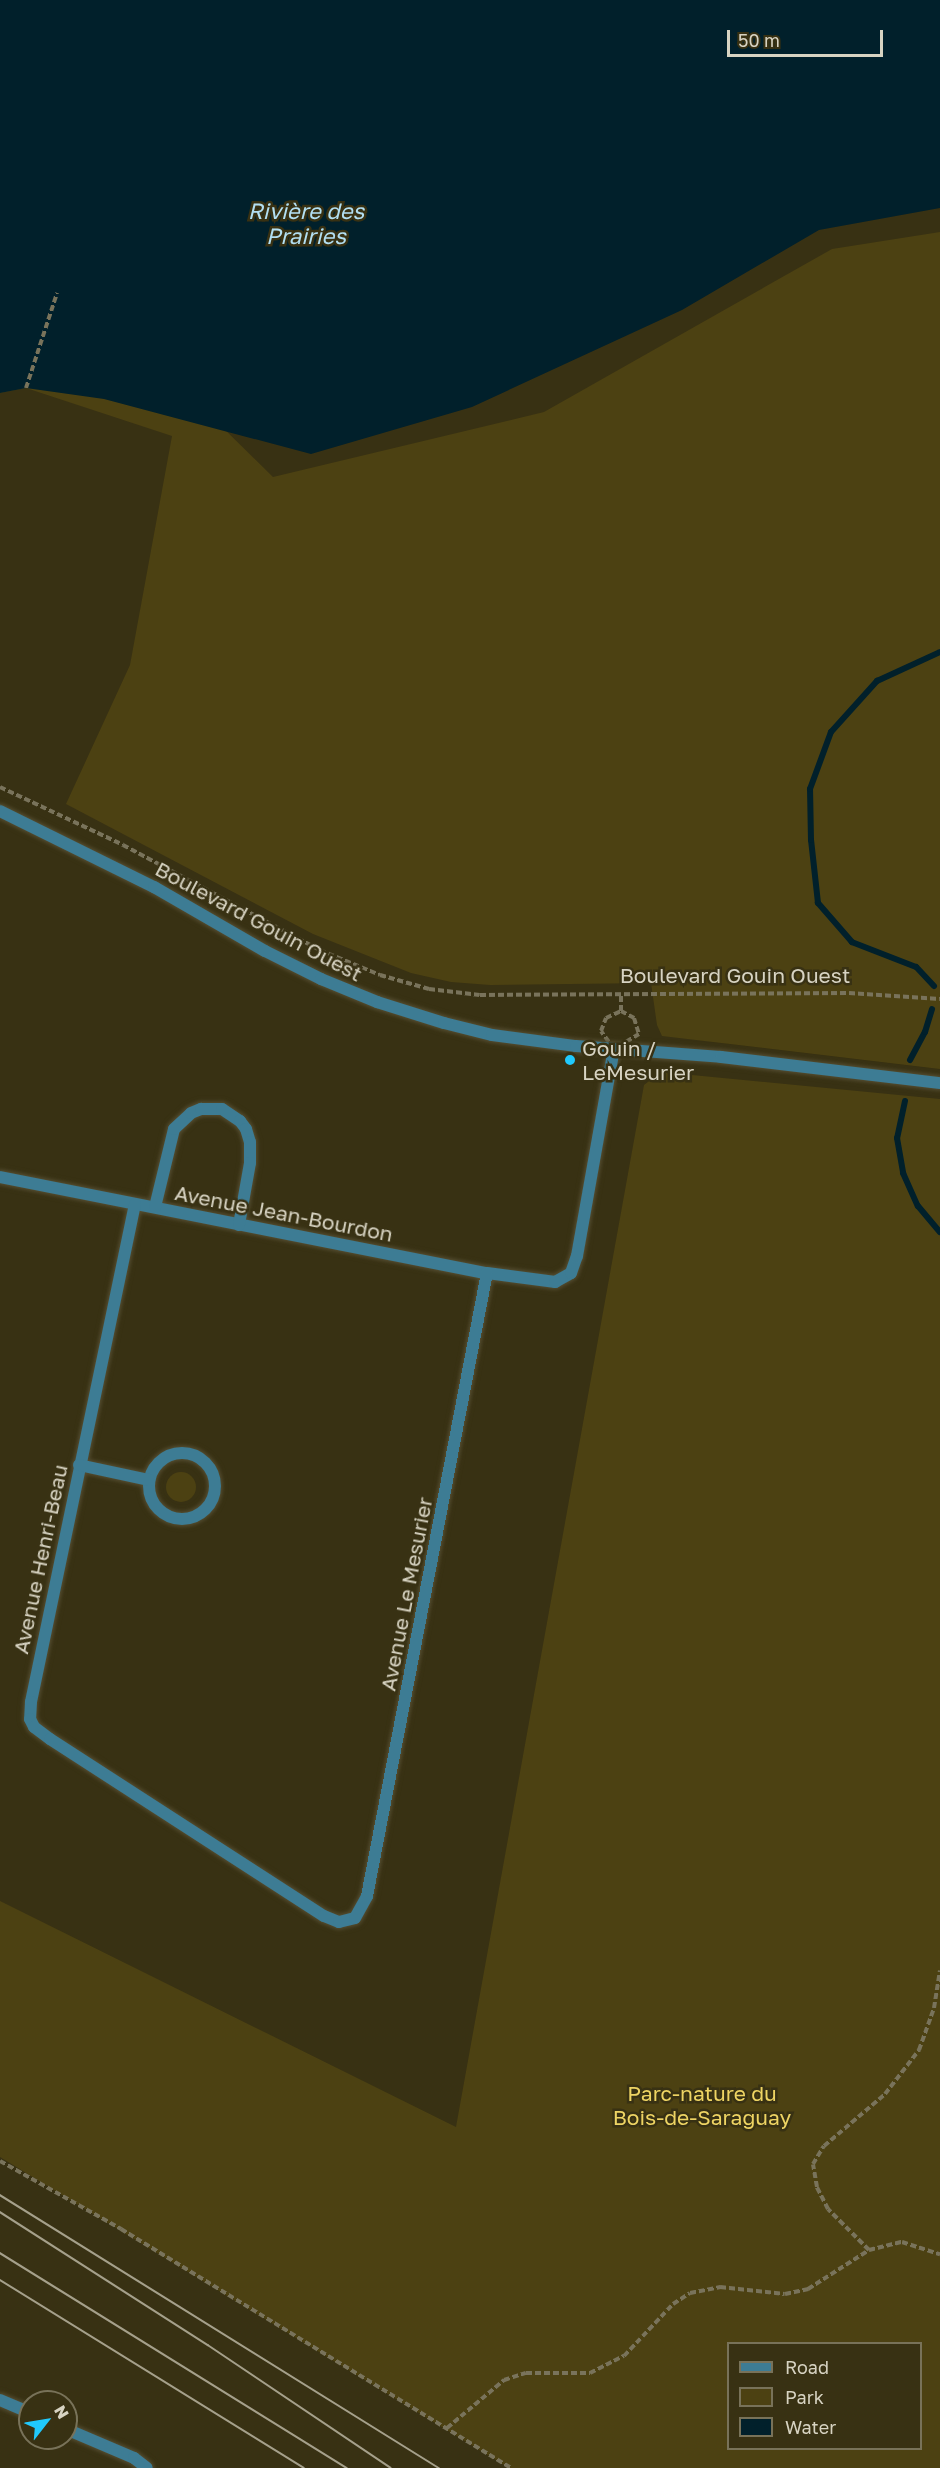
<!DOCTYPE html>
<html>
<head>
<meta charset="utf-8">
<style>
	body { margin:0 }
	#map { position:relative; width:940px; height:2468px; overflow:hidden; background:#383113; font-family:"Golos Text",sans-serif }
	div>[style] { position:absolute }
	.green>* { inset:0; background:#4c4112 }
	.round { border-radius:50% }
	.water>* { inset:0; background:#01202b }
	.stream>* { height:6px; margin:-3px; padding:0 3px; transform-origin:3px; border-radius:3px; background:#01202b }
	.path>* { height:4px; margin-top:-2px; transform-origin:0; background:repeating-linear-gradient(90deg,#79735b 0 6px,transparent 0 9px) }
	.roads { filter:drop-shadow(0 0 2px #554e32) drop-shadow(0 0 2px #554e32) }
	.minor>* { height:12px; margin:-6px; padding:0 6px; transform-origin:6px; border-radius:6px; background:#3d7c94 }
	.minor>.ring { margin:-6px; padding:0; box-sizing:content-box; background:none; border:12px solid #3d7c94; border-radius:50% }
	.tertiary>* { height:12px; margin:-6px; padding:0 6px; transform-origin:6px; border-radius:6px; background:#3d7c94 }
	.tram>* { height:1.5px; margin:-0.75px; padding:0 0.75px; transform-origin:0.75px; border-radius:0.75px; background:#a5a08b }
	.dots>* { width:16px; height:16px; translate:-50% -50%; box-sizing:border-box; border:3px solid #383113; border-radius:50% }
	span { translate:-50% -50%; white-space:nowrap; text-align:center; line-height:1.15; -webkit-text-stroke:5px #383113; paint-order:stroke }
	.street-label { font-size:21px; color:#d7d3c2 }
	.poi-label { font-size:21px; color:#d7d3c2 }
	.left { translate:0 -50%; text-align:left }
	.park-label { font-size:21px; color:#eed463 }
	.water-label { font-size:22px; color:#b2dff2; font-style:italic }
	.legend { position:absolute; left:727px; top:2342px; width:195px; height:108px; box-sizing:border-box; background:#383113; border:2px solid #787259; margin:0; padding:8px 10px; list-style:none; font-size:18px; color:#d7d3c2 }
	.legend li { display:flex; align-items:center; gap:12px; height:30px }
	.legend b { width:30px; border:2px solid #787259 }
	.north { position:absolute; left:18px; top:2390px; width:60px; height:60px; box-sizing:border-box; background:#383113; border:2px solid #787259; border-radius:50%; rotate:59deg; font-size:16px; font-weight:700; line-height:24px; text-align:center; color:#d7d3c2 }
	.north::after { content:''; display:block; margin:auto; width:21px; height:27px; background:#20c9fd; clip-path:polygon(50% 0,100% 100%,50% 72%,0 100%) }
	.scale { position:absolute; left:727px; top:30px; width:156px; height:27px; box-sizing:border-box; border:3px solid #d7d3c2; border-top:0; padding-left:8px; font-size:18px; line-height:21px; white-space:nowrap; color:#d7d3c2; -webkit-text-stroke:4px #383113; paint-order:stroke }
</style>
</head>
<body>
<div id="map">
	<div class="green">
		<div style="clip-path:polygon(940px 232px,940px 1069px,662px 1036px,657px 1025px,651px 983px,490px 985px,451px 982px,411px 973px,313px 934px,66px 804px,130px 665px,172px 436px,26px 388px,0 393px,0 253px,106px 313px,273px 477px,544px 412px,832px 249px)"></div>
		<div style="clip-path:polygon(evenodd,661px 1072px,940px 1099px,940px 2468px,509px 2468px,0 2157px,0 1901px,456px 2127px,644px 1085px,661px 1072px,728px 2344px,920px 2344px,920px 2448px,728px 2448px,728px 2344px)"></div>
		<div class="round" style="left:166px;top:1472px;width:30px;height:30px"></div>
	</div>
	<div class="water">
		<div style="clip-path:polygon(0 0,940px 0,940px 208px,819px 230px,682px 310px,472px 407px,311px 454px,104px 399px,26px 388px,0 393px)"></div>
	</div>
	<div class="stream">
		<div style="left:934px;top:986px;width:26px;rotate:-133deg"></div>
		<div style="left:916px;top:967px;width:69px;rotate:-158.7deg"></div>
		<div style="left:852px;top:942px;width:52px;rotate:-131.1deg"></div>
		<div style="left:818px;top:903px;width:63px;rotate:-96.3deg"></div>
		<div style="left:811px;top:840px;width:51px;rotate:-91.1deg"></div>
		<div style="left:810px;top:789px;width:61px;rotate:-69.8deg"></div>
		<div style="left:831px;top:732px;width:69px;rotate:-48deg"></div>
		<div style="left:877px;top:681px;width:69px;rotate:-24.7deg"></div>
		<div style="left:910px;top:1060px;width:32px;rotate:-62deg"></div>
		<div style="left:925px;top:1032px;width:24px;rotate:-73deg"></div>
		<div style="left:905px;top:1101px;width:38px;rotate:102deg"></div>
		<div style="left:897px;top:1138px;width:36px;rotate:80deg"></div>
		<div style="left:903px;top:1173px;width:36px;rotate:66deg"></div>
		<div style="left:918px;top:1206px;width:34px;rotate:50deg"></div>
	</div>
	<div class="path">
		<div style="left:26px;top:388px;width:100px;rotate:-71.9deg"></div>
		<div style="left:0;top:787px;width:136px;rotate:25.2deg"></div>
		<div style="left:123px;top:845px;width:223px;rotate:28.1deg"></div>
		<div style="left:320px;top:950px;width:65px;rotate:22.6deg"></div>
		<div style="left:380px;top:975px;width:51px;rotate:15.9deg"></div>
		<div style="left:429px;top:989px;width:51px;rotate:6.7deg"></div>
		<div style="left:480px;top:995px;width:369px;rotate:-0.3deg"></div>
		<div style="left:849px;top:993px;width:91px;rotate:3.8deg"></div>
		<div style="left:621px;top:1011px;width:15px;rotate:28deg"></div>
		<div style="left:634px;top:1018px;width:17px;rotate:73deg"></div>
		<div style="left:639px;top:1034px;width:29px;rotate:149deg"></div>
		<div style="left:614px;top:1049px;width:22px;rotate:-126deg"></div>
		<div style="left:601px;top:1031px;width:14px;rotate:-69deg"></div>
		<div style="left:606px;top:1018px;width:17px;rotate:-25deg"></div>
		<div style="left:621px;top:1011px;width:17px;rotate:-90deg"></div>
		<div style="left:0;top:2161px;width:139px;rotate:29.3deg"></div>
		<div style="left:121px;top:2229px;width:457px;rotate:31.5deg"></div>
		<div style="left:869px;top:2250px;width:58px;rotate:-135deg"></div>
		<div style="left:828px;top:2209px;width:25px;rotate:-117deg"></div>
		<div style="left:817px;top:2187px;width:23px;rotate:-100deg"></div>
		<div style="left:813px;top:2164px;width:21px;rotate:-59deg"></div>
		<div style="left:824px;top:2146px;width:80px;rotate:-40.4deg"></div>
		<div style="left:885px;top:2094px;width:56px;rotate:-52.3deg"></div>
		<div style="left:919px;top:2050px;width:45px;rotate:-70.3deg"></div>
		<div style="left:934px;top:2008px;width:38px;rotate:-81deg"></div>
		<div style="left:447px;top:2428px;width:75px;rotate:-40.1deg"></div>
		<div style="left:504px;top:2380px;width:23px;rotate:-18deg"></div>
		<div style="left:526px;top:2373px;width:64px"></div>
		<div style="left:590px;top:2373px;width:38px;rotate:-27deg"></div>
		<div style="left:624px;top:2356px;width:71px;rotate:-46.7deg"></div>
		<div style="left:673px;top:2304px;width:20px;rotate:-33deg"></div>
		<div style="left:690px;top:2293px;width:31px;rotate:-11deg"></div>
		<div style="left:720px;top:2287px;width:65px;rotate:6.1deg"></div>
		<div style="left:785px;top:2294px;width:24px;rotate:-12deg"></div>
		<div style="left:808px;top:2289px;width:72px;rotate:-32.6deg"></div>
		<div style="left:869px;top:2250px;width:34px;rotate:-14deg"></div>
		<div style="left:902px;top:2242px;width:40px;rotate:18deg"></div>
	</div>
	<div class="roads">
		<div class="minor">
			<div style="left:0;top:1177px;width:496px;rotate:11.2deg"></div>
			<div style="left:487px;top:1273px;width:69px;rotate:7.5deg"></div>
			<div style="left:555px;top:1282px;width:18px;rotate:-29deg"></div>
			<div style="left:571px;top:1273px;width:18px;rotate:-71deg"></div>
			<div style="left:577px;top:1256px;width:210px;rotate:-79.9deg"></div>
			<div style="left:135px;top:1204px;width:509px;rotate:101.8deg"></div>
			<div style="left:31px;top:1702px;width:17px;rotate:93deg"></div>
			<div style="left:30px;top:1719px;width:9px;rotate:63deg"></div>
			<div style="left:34px;top:1727px;width:20px;rotate:37deg"></div>
			<div style="left:50px;top:1739px;width:326px;rotate:32.9deg"></div>
			<div style="left:324px;top:1916px;width:16px;rotate:22deg"></div>
			<div style="left:339px;top:1922px;width:16px;rotate:-14deg"></div>
			<div style="left:355px;top:1918px;width:25px;rotate:-61deg"></div>
			<div style="left:367px;top:1896px;width:634px;rotate:-79.1deg"></div>
			<div style="left:155px;top:1207px;width:80px;rotate:-76.3deg"></div>
			<div style="left:174px;top:1129px;width:23px;rotate:-43deg"></div>
			<div style="left:191px;top:1113px;width:11px;rotate:-22deg"></div>
			<div style="left:201px;top:1109px;width:21px"></div>
			<div style="left:222px;top:1109px;width:22px;rotate:34deg"></div>
			<div style="left:240px;top:1121px;width:10px;rotate:53deg"></div>
			<div style="left:246px;top:1129px;width:14px;rotate:73deg"></div>
			<div style="left:250px;top:1142px;width:21px;rotate:90deg"></div>
			<div style="left:250px;top:1163px;width:63px;rotate:100.1deg"></div>
			<div class="ring" style="left:149px;top:1453px;width:54px;height:54px"></div>
			<div style="left:79px;top:1465px;width:72px;rotate:12.1deg"></div>
			<div style="left:0;top:2400px;width:33px;rotate:23deg"></div>
			<div style="left:66px;top:2429px;width:74px;rotate:23.1deg"></div>
			<div style="left:134px;top:2458px;width:16px;rotate:38deg"></div>
		</div>
		<div class="tertiary">
			<div style="left:0;top:811px;width:172px;rotate:26.3deg"></div>
			<div style="left:154px;top:887px;width:128px;rotate:30deg"></div>
			<div style="left:265px;top:951px;width:63px;rotate:26.6deg"></div>
			<div style="left:321px;top:979px;width:61px;rotate:22.3deg"></div>
			<div style="left:377px;top:1002px;width:70px;rotate:17.4deg"></div>
			<div style="left:444px;top:1023px;width:49px;rotate:14deg"></div>
			<div style="left:492px;top:1035px;width:85px;rotate:7.5deg"></div>
			<div style="left:576px;top:1046px;width:145px;rotate:4.3deg"></div>
			<div style="left:721px;top:1057px;width:221px;rotate:6.8deg"></div>
		</div>
	</div>
	<div class="tram">
		<div style="left:0;top:2195px;width:517px;rotate:31.88deg"></div>
		<div style="left:0;top:2212px;width:247px;rotate:32.6deg"></div>
		<div style="left:208px;top:2345px;width:220px;rotate:33.9deg"></div>
		<div style="left:0;top:2253px;width:408px;rotate:31.8deg"></div>
		<div style="left:0;top:2280px;width:357px;rotate:31.7deg"></div>
	</div>
	<div class="dots">
		<div style="left:570px;top:1060px;background:#20c9fd"></div>
	</div>
	<div class="street-label">
		<span style="left:259px;top:921px;rotate:28deg">Boulevard Gouin Ouest</span>
		<span style="left:735px;top:975px">Boulevard Gouin Ouest</span>
		<span style="left:284px;top:1213px;rotate:11deg">Avenue Jean-Bourdon</span>
		<span style="left:40px;top:1559px;rotate:-78deg">Avenue Henri-Beau</span>
		<span style="left:406px;top:1594px;rotate:-79deg">Avenue Le Mesurier</span>
	</div>
	<div class="poi-label">
		<span class="left" style="left:582px;top:1060px">Gouin /<br>LeMesurier</span>
	</div>
	<div class="park-label">
		<span style="left:702px;top:2105px">Parc-nature du<br>Bois-de-Saraguay</span>
	</div>
	<div class="water-label">
		<span style="left:306px;top:223px">Rivière des<br>Prairies</span>
	</div>
	<ul class="legend">
	<li><b style="height:8px;background:#3d7c94"></b>Road</li>
	<li><b style="height:16px;background:#4c4112"></b>Park</li>
	<li><b style="height:16px;background:#01202b"></b>Water</li>
	</ul>
	<div class="north">N</div>
	<div class="scale">50 m</div>
</div>
</body>
</html>
